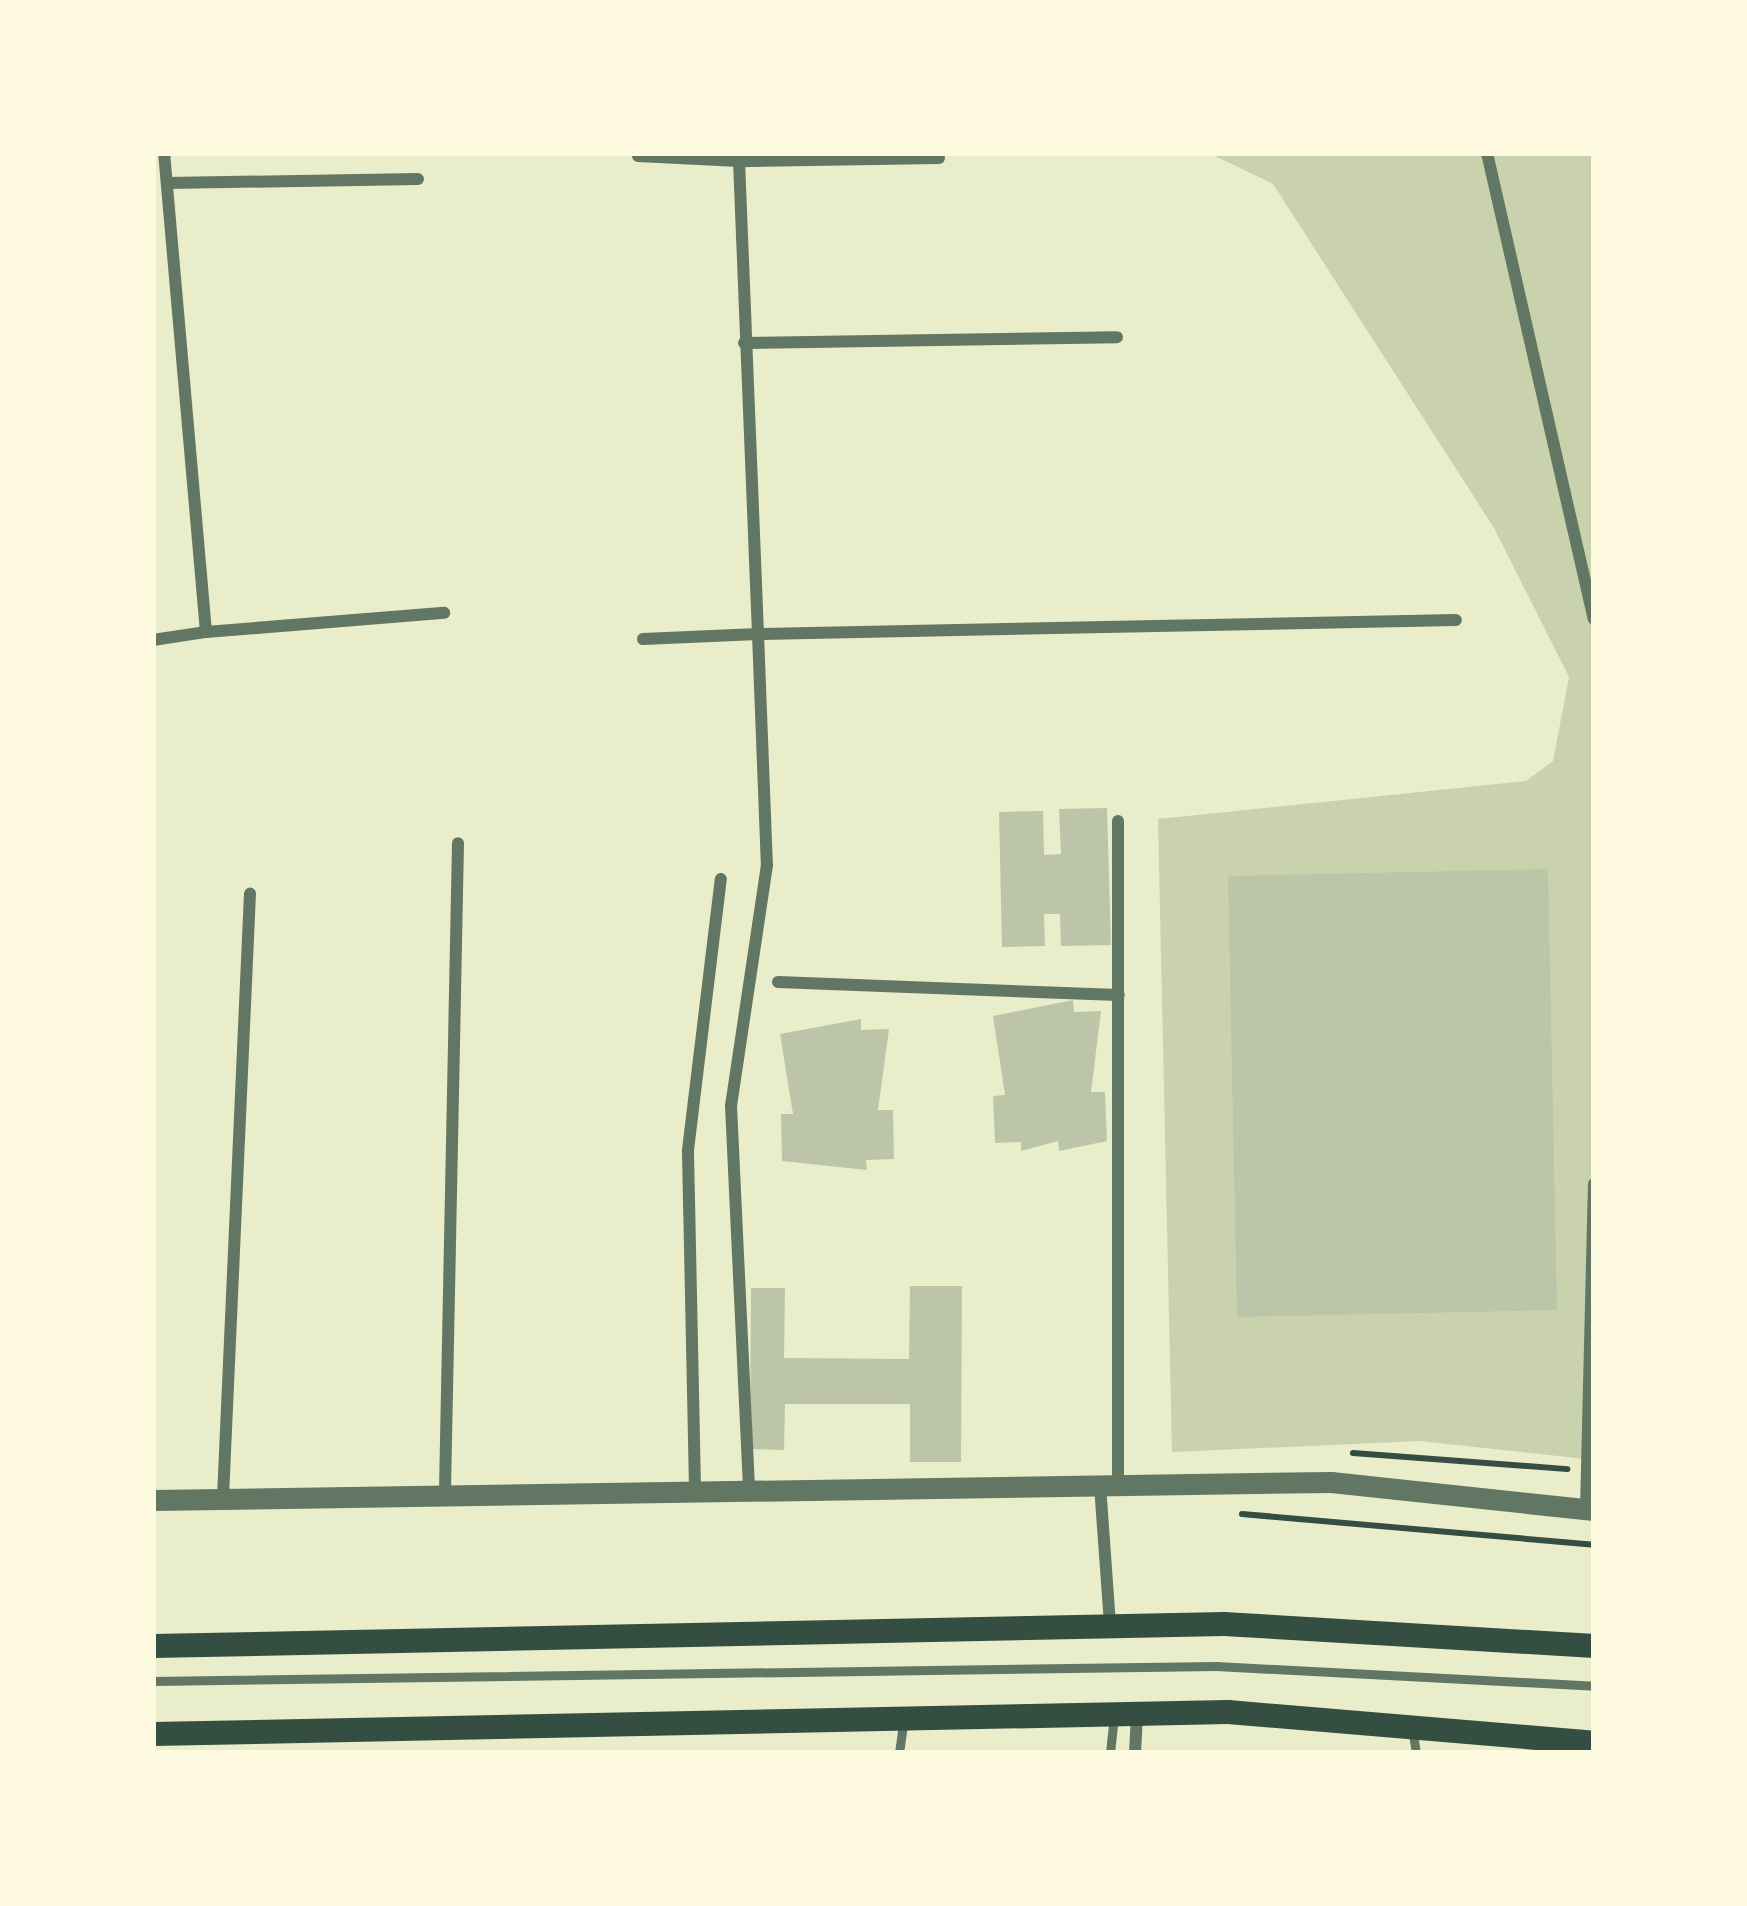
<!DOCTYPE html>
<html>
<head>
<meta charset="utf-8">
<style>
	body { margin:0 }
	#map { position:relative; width:1747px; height:1906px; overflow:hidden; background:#e9edc9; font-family:"DM Sans",sans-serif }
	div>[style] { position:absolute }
	.green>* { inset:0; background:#cad2ad }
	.building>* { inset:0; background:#bcc5a7 }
	.path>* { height:6px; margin:-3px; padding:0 3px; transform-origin:3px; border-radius:3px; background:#344e41 }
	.service>* { height:9px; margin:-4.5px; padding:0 4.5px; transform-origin:4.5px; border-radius:4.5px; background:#617663 }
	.minor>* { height:12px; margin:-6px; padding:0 6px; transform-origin:6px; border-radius:6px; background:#617663 }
	.tertiary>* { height:21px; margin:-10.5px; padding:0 10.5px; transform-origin:10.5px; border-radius:10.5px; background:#617663 }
	.secondary>* { height:24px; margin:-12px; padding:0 12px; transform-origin:12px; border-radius:12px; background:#344e41 }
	span { translate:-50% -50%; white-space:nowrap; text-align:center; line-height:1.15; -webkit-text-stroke:12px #fefae0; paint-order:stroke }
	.frame { position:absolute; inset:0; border:156px solid #fefae0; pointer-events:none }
</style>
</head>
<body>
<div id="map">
	<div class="green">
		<div style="clip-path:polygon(1209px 153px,1594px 153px,1594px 1460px,1420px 1441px,1172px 1452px,1158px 819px,1526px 781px,1553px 761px,1569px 677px,1494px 528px,1273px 184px)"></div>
	</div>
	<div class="building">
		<div style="clip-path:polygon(1107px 808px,1111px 945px,1061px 946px,1060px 914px,1044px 914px,1045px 946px,1002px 947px,999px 812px,1043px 811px,1044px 855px,1061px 854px,1059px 809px)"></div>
		<div style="clip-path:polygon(1548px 869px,1557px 1310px,1237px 1317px,1228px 876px)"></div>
		<div style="clip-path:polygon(1073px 1000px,1074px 1012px,1101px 1011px,1091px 1092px,1105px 1092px,1107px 1141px,1059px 1151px,1058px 1141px,1021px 1151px,1021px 1142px,995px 1143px,993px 1096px,1005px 1095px,993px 1016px)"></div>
		<div style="clip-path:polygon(861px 1019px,861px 1030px,889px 1029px,878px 1110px,893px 1110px,894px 1159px,866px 1160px,867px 1170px,782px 1161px,781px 1114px,793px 1114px,780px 1034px)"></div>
		<div style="clip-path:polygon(910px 1286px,962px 1286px,961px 1462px,910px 1462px,910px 1404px,785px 1404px,784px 1450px,750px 1449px,751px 1288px,785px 1288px,784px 1358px,909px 1359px)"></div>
	</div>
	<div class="path">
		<div style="left:1353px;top:1453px;width:215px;rotate:4.3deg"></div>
		<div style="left:1242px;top:1514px;width:353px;rotate:5deg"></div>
	</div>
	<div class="service">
		<div style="left:153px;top:1681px;width:1063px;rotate:-0.81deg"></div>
		<div style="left:1216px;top:1666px;width:379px;rotate:3deg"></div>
		<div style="left:1413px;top:1734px;width:19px;rotate:81deg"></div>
		<div style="left:899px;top:1753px;width:30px;rotate:-82deg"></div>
		<div style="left:1110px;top:1753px;width:36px;rotate:-84deg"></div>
	</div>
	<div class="minor">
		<div style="left:1487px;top:153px;width:478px;rotate:77.1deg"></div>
		<div style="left:638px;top:156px;width:101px;rotate:2.8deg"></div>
		<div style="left:939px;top:158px;width:200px;rotate:179.1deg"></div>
		<div style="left:739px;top:161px;width:473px;rotate:87.7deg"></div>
		<div style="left:758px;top:634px;width:698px;rotate:-1.15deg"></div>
		<div style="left:167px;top:183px;width:251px;rotate:-0.9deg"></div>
		<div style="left:744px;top:343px;width:373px;rotate:-0.9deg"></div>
		<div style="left:206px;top:632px;width:239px;rotate:-4.6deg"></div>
		<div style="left:643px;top:639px;width:115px;rotate:-2.5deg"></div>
		<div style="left:758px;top:634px;width:231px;rotate:87.8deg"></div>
		<div style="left:767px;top:865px;width:244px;rotate:98.5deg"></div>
		<div style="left:731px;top:1106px;width:379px;rotate:87.3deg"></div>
		<div style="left:153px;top:640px;width:54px;rotate:-8.6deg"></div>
		<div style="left:206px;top:632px;width:481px;rotate:-95deg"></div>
		<div style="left:1118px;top:821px;width:662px;rotate:90deg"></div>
		<div style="left:778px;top:982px;width:341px;rotate:2.2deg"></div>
		<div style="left:1100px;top:1485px;width:141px;rotate:85.9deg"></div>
		<div style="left:695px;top:1487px;width:337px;rotate:-91.2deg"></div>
		<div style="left:688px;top:1150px;width:273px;rotate:-83.1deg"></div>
		<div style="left:445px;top:1491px;width:648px;rotate:-88.85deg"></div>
		<div style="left:223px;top:1497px;width:604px;rotate:-87.44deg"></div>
		<div style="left:1586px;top:1509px;width:325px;rotate:-88.6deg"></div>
		<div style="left:1135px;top:1753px;width:38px;rotate:-87deg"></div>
	</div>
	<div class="tertiary">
		<div style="left:153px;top:1500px;width:1178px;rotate:-0.88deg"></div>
		<div style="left:1331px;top:1482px;width:264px;rotate:6.1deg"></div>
	</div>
	<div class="secondary">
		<div style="left:153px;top:1646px;width:1071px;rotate:-1.18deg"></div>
		<div style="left:1224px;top:1624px;width:371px;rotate:3.4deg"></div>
		<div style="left:153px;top:1734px;width:1075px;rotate:-1.17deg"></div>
		<div style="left:1228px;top:1712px;width:367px;rotate:4.8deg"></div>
	</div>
	<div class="frame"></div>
</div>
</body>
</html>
